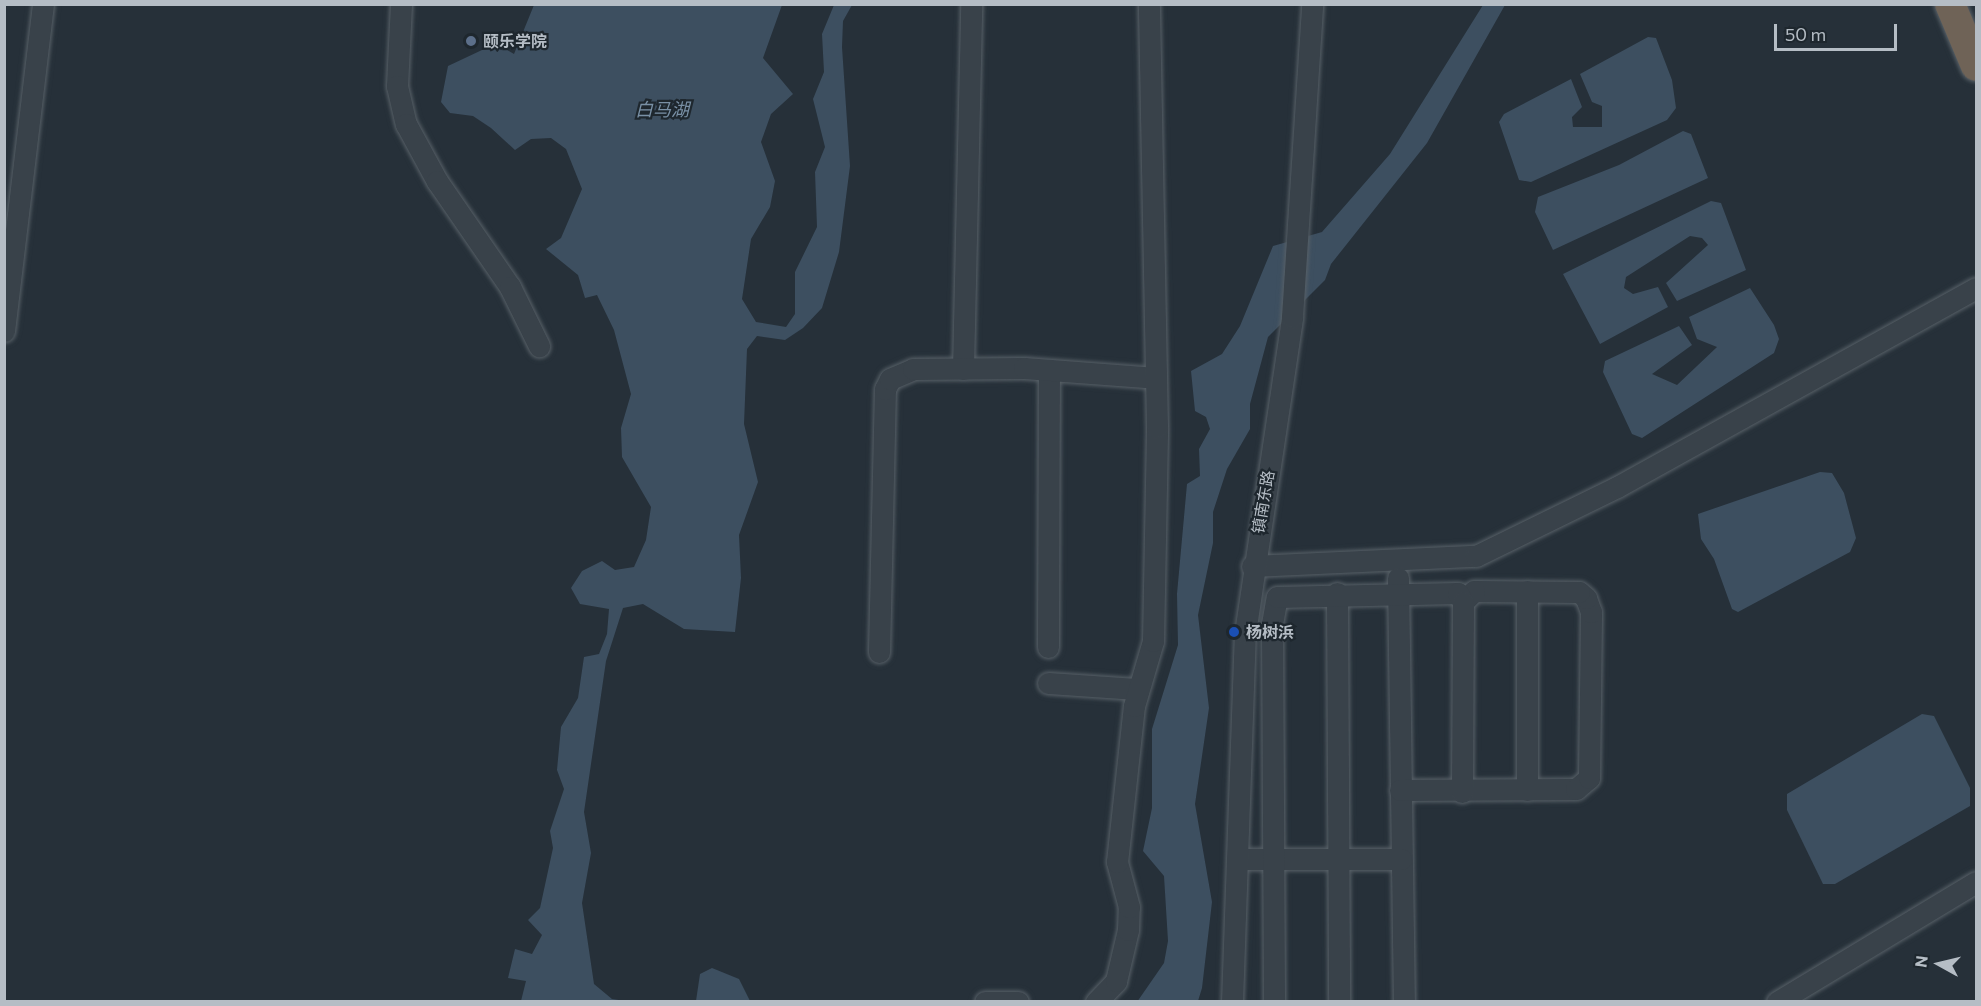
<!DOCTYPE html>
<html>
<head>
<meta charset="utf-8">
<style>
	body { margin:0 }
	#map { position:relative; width:1981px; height:1006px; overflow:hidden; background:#263039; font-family:Commissioner,"Noto Sans SC",sans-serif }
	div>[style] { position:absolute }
	.water>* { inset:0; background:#3d4f60 }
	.roads { filter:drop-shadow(0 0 2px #576067) drop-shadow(0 0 2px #576067) }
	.minor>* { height:21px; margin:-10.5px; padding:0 10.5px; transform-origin:10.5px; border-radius:10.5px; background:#39424a }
	.highway>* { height:30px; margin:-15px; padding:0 15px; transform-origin:15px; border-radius:15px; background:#6f6357 }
	.dots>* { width:16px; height:16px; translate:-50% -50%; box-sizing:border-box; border:3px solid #1e272e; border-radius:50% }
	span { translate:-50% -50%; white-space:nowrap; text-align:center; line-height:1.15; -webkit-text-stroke:4.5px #1e272e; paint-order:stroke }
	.poi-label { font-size:16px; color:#b5bdc5; font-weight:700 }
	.left { translate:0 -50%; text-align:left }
	.street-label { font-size:16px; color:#b5bdc5 }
	.water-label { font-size:18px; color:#7990a5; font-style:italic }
	.frame { position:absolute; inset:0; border:6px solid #b5bdc5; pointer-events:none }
	.north { position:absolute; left:1909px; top:934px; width:60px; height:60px; -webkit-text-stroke:4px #1e272e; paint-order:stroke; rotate:278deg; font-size:16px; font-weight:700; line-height:24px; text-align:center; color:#b5bdc5 }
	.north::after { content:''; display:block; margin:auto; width:21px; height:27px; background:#b5bdc5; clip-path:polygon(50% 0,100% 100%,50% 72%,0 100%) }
	.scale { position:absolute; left:1774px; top:24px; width:123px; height:27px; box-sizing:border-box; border:3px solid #b5bdc5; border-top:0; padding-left:8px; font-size:18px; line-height:21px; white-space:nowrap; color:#b5bdc5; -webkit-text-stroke:4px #1e272e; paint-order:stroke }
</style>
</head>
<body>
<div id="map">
	<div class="water">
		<div style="clip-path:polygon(534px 5px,782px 5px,763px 58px,793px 94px,771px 114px,761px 142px,775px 181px,770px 207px,751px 239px,742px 299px,756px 322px,786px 327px,795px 314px,795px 272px,817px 227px,815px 172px,825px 147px,813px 99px,824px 72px,822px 34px,834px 5px,852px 5px,843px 21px,842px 47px,850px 166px,839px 252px,822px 308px,803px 328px,785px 340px,757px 336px,747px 349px,744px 424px,758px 482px,739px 535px,741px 578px,735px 632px,684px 629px,643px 604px,623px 608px,606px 661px,584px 812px,591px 853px,582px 903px,594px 984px,612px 999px,625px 1001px,521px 1001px,526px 981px,508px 978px,515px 949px,532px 954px,542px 935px,528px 920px,540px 908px,553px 848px,550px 831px,564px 789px,557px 770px,561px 727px,578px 698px,584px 657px,599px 654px,607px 634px,609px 609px,580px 604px,571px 588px,582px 571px,602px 561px,615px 570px,634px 567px,646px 540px,651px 507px,622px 457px,621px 428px,631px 394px,614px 330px,597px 295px,585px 298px,578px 275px,546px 249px,561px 238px,582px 189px,566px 149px,551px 138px,531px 139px,515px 150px,491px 128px,473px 116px,450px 113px,441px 102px,448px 66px,482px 50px,502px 47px,514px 54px)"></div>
		<div style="clip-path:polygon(1483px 5px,1505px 5px,1427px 143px,1331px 264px,1325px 280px,1268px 337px,1250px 404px,1250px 429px,1227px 469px,1213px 512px,1213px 543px,1198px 615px,1209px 708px,1195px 804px,1212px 902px,1202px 988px,1198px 1001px,1137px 1002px,1164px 963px,1168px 941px,1164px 876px,1143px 851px,1152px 808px,1152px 729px,1178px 645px,1177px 594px,1187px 484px,1200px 476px,1199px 449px,1210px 429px,1206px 417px,1195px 411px,1191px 371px,1222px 354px,1240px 326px,1273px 246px,1322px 232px,1390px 154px)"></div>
		<div style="clip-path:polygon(1648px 37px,1656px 38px,1672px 80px,1676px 108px,1667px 120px,1531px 182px,1519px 180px,1499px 122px,1504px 114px,1571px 79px,1582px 107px,1572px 117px,1573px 127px,1602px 127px,1602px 106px,1592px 102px,1580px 74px)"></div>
		<div style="clip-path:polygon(1683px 131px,1691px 134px,1708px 178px,1553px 250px,1535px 212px,1538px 197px,1619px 165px)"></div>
		<div style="clip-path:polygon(1711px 201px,1721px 203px,1746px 270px,1677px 301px,1666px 283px,1708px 245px,1702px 238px,1690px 236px,1626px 277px,1624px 288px,1633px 294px,1658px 287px,1668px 307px,1600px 344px,1563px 274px)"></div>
		<div style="clip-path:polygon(1750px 288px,1774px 325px,1779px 339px,1774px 353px,1642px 438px,1632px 434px,1603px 372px,1605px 361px,1679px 326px,1692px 345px,1652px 374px,1677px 385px,1717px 347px,1697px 339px,1689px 317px)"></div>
		<div style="clip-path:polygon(1820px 472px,1832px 473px,1844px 493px,1856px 538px,1850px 552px,1738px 612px,1732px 609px,1714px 559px,1701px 539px,1698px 514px)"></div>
		<div style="clip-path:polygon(1922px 714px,1934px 716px,1970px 788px,1970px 806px,1835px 884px,1823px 884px,1787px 810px,1787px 794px)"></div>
		<div style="clip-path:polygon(712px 968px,739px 979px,750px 1001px,696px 1001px,700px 974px)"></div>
	</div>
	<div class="roads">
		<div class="minor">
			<div style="left:401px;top:4px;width:82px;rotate:92.8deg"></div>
			<div style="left:397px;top:86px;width:39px;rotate:77deg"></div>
			<div style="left:406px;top:124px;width:65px;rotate:61.5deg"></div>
			<div style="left:437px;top:181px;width:129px;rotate:55.4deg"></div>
			<div style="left:510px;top:287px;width:66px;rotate:63.8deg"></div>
			<div style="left:4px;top:331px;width:329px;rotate:-83.2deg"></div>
			<div style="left:963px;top:369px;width:365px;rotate:-88.7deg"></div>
			<div style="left:1252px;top:566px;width:224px;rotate:-2.6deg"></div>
			<div style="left:1476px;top:556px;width:157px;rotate:-26.1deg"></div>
			<div style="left:1617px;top:487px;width:410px;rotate:-29deg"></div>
			<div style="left:1398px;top:578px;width:424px;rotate:89.2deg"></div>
			<div style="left:1337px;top:593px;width:409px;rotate:89.7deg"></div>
			<div style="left:1048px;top:647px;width:277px;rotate:-89.8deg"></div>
			<div style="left:879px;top:652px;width:263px;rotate:-88.7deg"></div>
			<div style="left:885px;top:389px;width:11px;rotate:-63deg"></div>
			<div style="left:890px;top:379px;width:25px;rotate:-23deg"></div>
			<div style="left:913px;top:369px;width:111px;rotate:-0.5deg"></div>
			<div style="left:1024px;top:368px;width:132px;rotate:4.3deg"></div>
			<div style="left:1048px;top:683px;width:89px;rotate:3.9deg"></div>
			<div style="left:1400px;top:790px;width:176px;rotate:-0.3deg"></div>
			<div style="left:1576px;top:789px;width:17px;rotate:-40deg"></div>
			<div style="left:1589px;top:778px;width:166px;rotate:-89.3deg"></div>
			<div style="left:1591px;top:612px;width:15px;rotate:-110deg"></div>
			<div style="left:1586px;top:598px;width:9px;rotate:-139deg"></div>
			<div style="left:1579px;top:592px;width:105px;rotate:-179.5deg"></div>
			<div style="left:1474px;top:591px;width:16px;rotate:135deg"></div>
			<div style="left:1527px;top:790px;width:199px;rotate:-90deg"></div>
			<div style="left:1238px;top:859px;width:163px"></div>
			<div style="left:985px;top:1002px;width:33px"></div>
			<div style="left:1096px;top:1002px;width:29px;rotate:-46deg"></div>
			<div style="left:1116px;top:981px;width:52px;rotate:-76.8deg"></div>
			<div style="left:1128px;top:930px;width:23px;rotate:-88deg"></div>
			<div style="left:1129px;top:907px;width:47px;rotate:-104.9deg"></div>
			<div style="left:1117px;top:862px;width:157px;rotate:-83.8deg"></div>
			<div style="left:1134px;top:706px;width:68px;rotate:-73.7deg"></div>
			<div style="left:1153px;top:641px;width:214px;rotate:-88.9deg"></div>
			<div style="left:1157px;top:427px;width:423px;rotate:-91.1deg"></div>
			<div style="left:1232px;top:1002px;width:369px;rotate:-88deg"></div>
			<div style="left:1245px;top:633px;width:319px;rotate:-81.5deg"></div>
			<div style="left:1292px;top:317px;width:314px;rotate:-86.3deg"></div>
			<div style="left:1274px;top:1002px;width:378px;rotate:-90.3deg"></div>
			<div style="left:1272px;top:624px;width:27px;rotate:-80deg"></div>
			<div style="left:1277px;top:597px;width:181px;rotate:-1.3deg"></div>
			<div style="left:1458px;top:593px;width:10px;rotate:61deg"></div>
			<div style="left:1463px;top:602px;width:190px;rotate:90.3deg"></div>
			<div style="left:1777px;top:1002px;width:232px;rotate:-31.1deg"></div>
		</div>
		<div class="highway">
			<div style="left:1950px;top:4px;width:67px;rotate:67.2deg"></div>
		</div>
	</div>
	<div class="dots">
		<div style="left:471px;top:41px;background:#5c6f8a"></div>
		<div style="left:1234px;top:632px;background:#1a4fb4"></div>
	</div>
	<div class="poi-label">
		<span class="left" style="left:483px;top:41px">颐乐学院</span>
		<span class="left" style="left:1246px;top:632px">杨树浜</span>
	</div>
	<div class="street-label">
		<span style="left:1263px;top:502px;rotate:-80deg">镇南东路</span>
	</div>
	<div class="water-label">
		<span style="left:662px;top:109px">白马湖</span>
	</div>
	<div class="frame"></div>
	<div class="north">N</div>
	<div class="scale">50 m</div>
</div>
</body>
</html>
